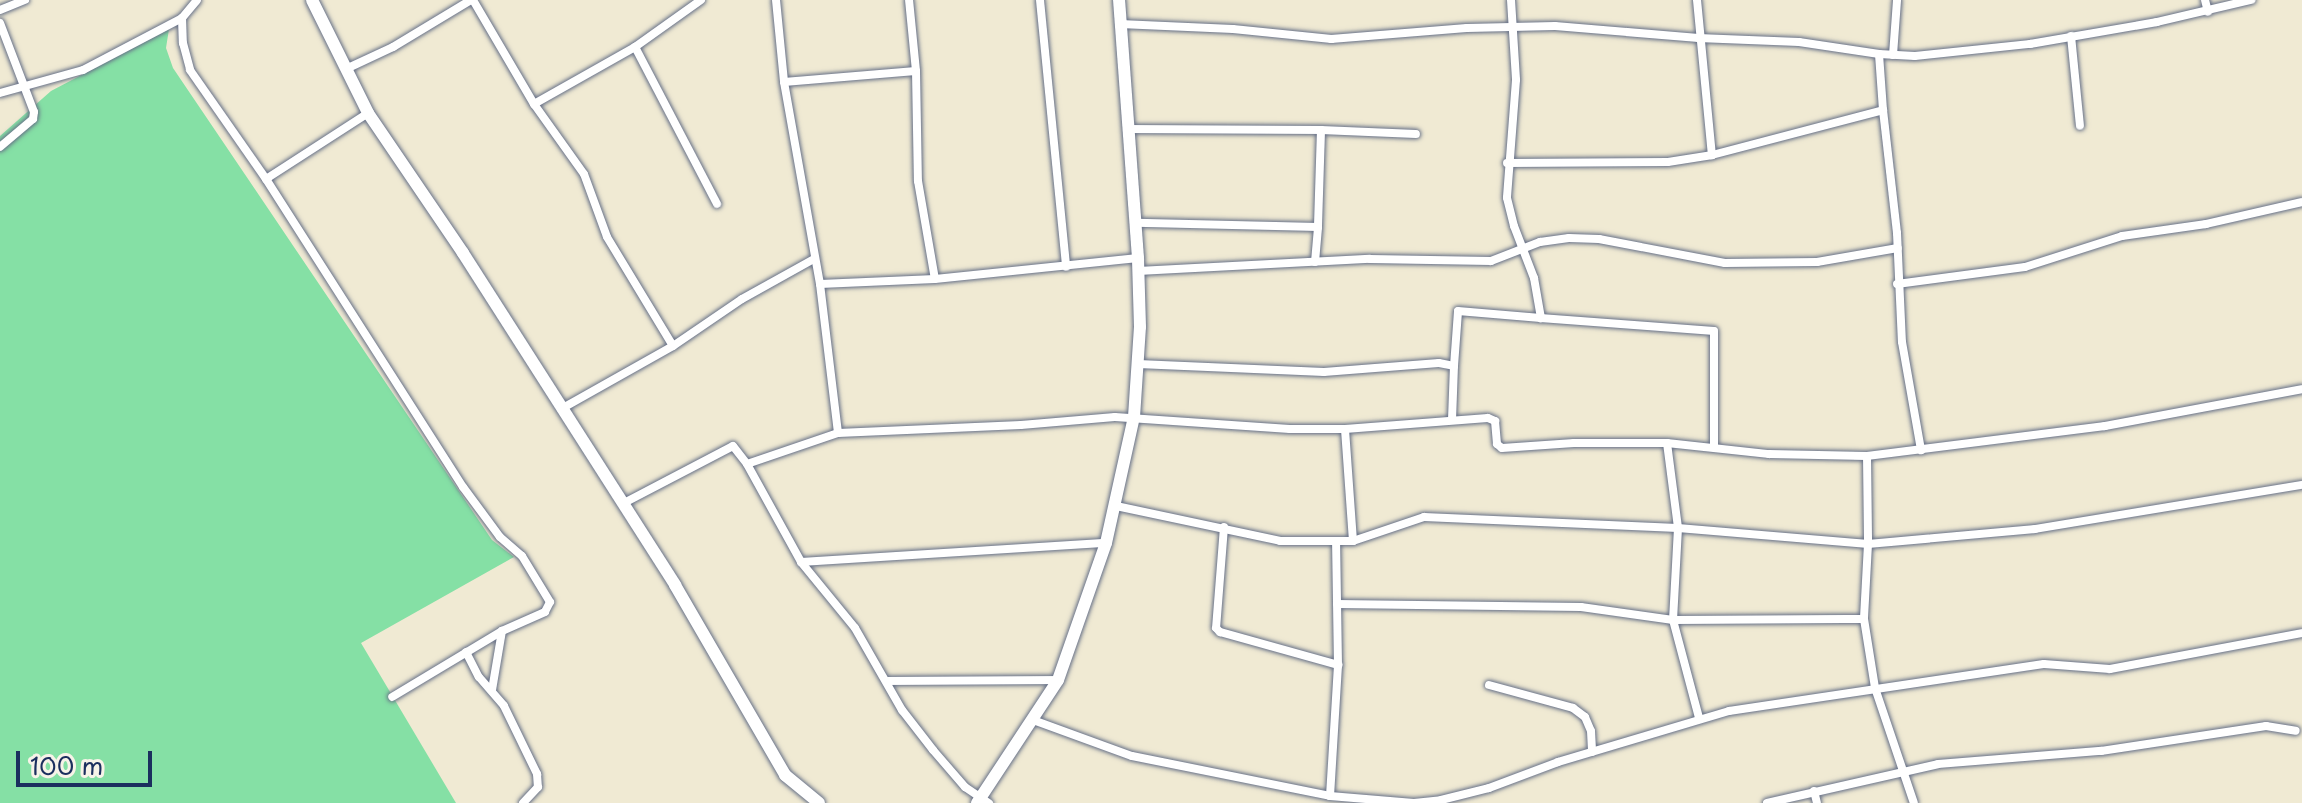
<!DOCTYPE html>
<html>
<head>
<meta charset="utf-8">
<style>
	body { margin:0 }
	#map { position:relative; width:2302px; height:803px; overflow:hidden; background:#f0ead3; font-family:"Playpen Sans",sans-serif }
	div>[style] { position:absolute }
	.green>* { inset:0; background:#85e0a5 }
	.roads { filter:drop-shadow(0 0 2px #667087) drop-shadow(0 0 2px #667087) }
	.street>* { height:8px; margin:-4px; padding:0 4px; transform-origin:4px; border-radius:4px; background:#fff }
	.secondary>* { height:12px; margin:-6px; padding:0 6px; transform-origin:6px; border-radius:6px; background:#fff }
	span { translate:-50% -50%; white-space:nowrap; text-align:center; line-height:1.15; -webkit-text-stroke:6px #f7f3e8; paint-order:stroke }
	.scale { position:absolute; left:16px; top:751px; width:136px; height:36px; box-sizing:border-box; border:4px solid #1b2f5e; border-top:0; padding-left:10px; font-size:24px; line-height:28px; white-space:nowrap; color:#1b2f5e; -webkit-text-stroke:6px #f7f3e8; paint-order:stroke }
</style>
</head>
<body>
<div id="map">
	<div class="green">
		<div style="clip-path:polygon(169px 29px,166px 48px,173px 68px,492px 540px,514px 557px,361px 643px,456px 803px,0 803px,0 136px,51px 91px)"></div>
	</div>
	<div class="roads">
		<div class="street">
			<div style="left:473px;top:0;width:121px;rotate:59.6deg"></div>
			<div style="left:534px;top:104px;width:116px;rotate:-29.4deg"></div>
			<div style="left:635px;top:47px;width:81px;rotate:-35.5deg"></div>
			<div style="left:776px;top:0;width:82px;rotate:84.4deg"></div>
			<div style="left:784px;top:82px;width:205px;rotate:79.9deg"></div>
			<div style="left:820px;top:284px;width:150px;rotate:83.1deg"></div>
			<div style="left:1040px;top:0;width:268px;rotate:84.4deg"></div>
			<div style="left:1511px;top:0;width:80px;rotate:86.4deg"></div>
			<div style="left:1516px;top:80px;width:118px;rotate:94.4deg"></div>
			<div style="left:1507px;top:198px;width:29px;rotate:76deg"></div>
			<div style="left:1514px;top:226px;width:56px;rotate:69deg"></div>
			<div style="left:1534px;top:278px;width:41px;rotate:80.1deg"></div>
			<div style="left:1541px;top:318px;width:173px;rotate:4.3deg"></div>
			<div style="left:1714px;top:331px;width:116px;rotate:90deg"></div>
			<div style="left:1697px;top:0;width:156px;rotate:84.5deg"></div>
			<div style="left:1712px;top:155px;width:177px;rotate:-14.7deg"></div>
			<div style="left:1883px;top:110px;width:56px;rotate:-94.1deg"></div>
			<div style="left:2205px;top:0;width:12px;rotate:76deg"></div>
			<div style="left:0;top:10px;width:27px;rotate:-22deg"></div>
			<div style="left:182px;top:18px;width:25px;rotate:88deg"></div>
			<div style="left:183px;top:43px;width:28px;rotate:75deg"></div>
			<div style="left:190px;top:70px;width:133px;rotate:55.1deg"></div>
			<div style="left:266px;top:179px;width:366px;rotate:57.4deg"></div>
			<div style="left:463px;top:487px;width:62px;rotate:53.5deg"></div>
			<div style="left:500px;top:537px;width:29px;rotate:41deg"></div>
			<div style="left:522px;top:556px;width:54px;rotate:58.7deg"></div>
			<div style="left:550px;top:602px;width:11px;rotate:117deg"></div>
			<div style="left:545px;top:612px;width:47px;rotate:156.2deg"></div>
			<div style="left:502px;top:631px;width:128px;rotate:149deg"></div>
			<div style="left:0;top:23px;width:95px;rotate:69.1deg"></div>
			<div style="left:34px;top:112px;width:7px;rotate:98deg"></div>
			<div style="left:33px;top:119px;width:43px;rotate:139.7deg"></div>
			<div style="left:1120px;top:24px;width:113px;rotate:2.5deg"></div>
			<div style="left:1233px;top:29px;width:99px;rotate:5.8deg"></div>
			<div style="left:1331px;top:39px;width:136px;rotate:-4.6deg"></div>
			<div style="left:1467px;top:28px;width:88px;rotate:-1.3deg"></div>
			<div style="left:1555px;top:26px;width:144px;rotate:4.8deg"></div>
			<div style="left:1698px;top:38px;width:101px;rotate:2.3deg"></div>
			<div style="left:1799px;top:42px;width:81px;rotate:8.5deg"></div>
			<div style="left:1879px;top:54px;width:36px;rotate:3deg"></div>
			<div style="left:1915px;top:56px;width:116px;rotate:-6deg"></div>
			<div style="left:2030px;top:44px;width:129px;rotate:-9.8deg"></div>
			<div style="left:2157px;top:22px;width:97px;rotate:-13.2deg"></div>
			<div style="left:2071px;top:36px;width:90px;rotate:84.3deg"></div>
			<div style="left:635px;top:47px;width:177px;rotate:62.4deg"></div>
			<div style="left:1893px;top:55px;width:55px;rotate:-85.8deg"></div>
			<div style="left:348px;top:68px;width:50px;rotate:-25deg"></div>
			<div style="left:393px;top:47px;width:91px;rotate:-31.1deg"></div>
			<div style="left:916px;top:71px;width:110px;rotate:89deg"></div>
			<div style="left:918px;top:181px;width:99px;rotate:80.2deg"></div>
			<div style="left:784px;top:82px;width:132px;rotate:-4.8deg"></div>
			<div style="left:916px;top:71px;width:71px;rotate:-95.6deg"></div>
			<div style="left:0;top:93px;width:86px;rotate:-15.5deg"></div>
			<div style="left:83px;top:70px;width:112px;rotate:-27.7deg"></div>
			<div style="left:182px;top:18px;width:23px;rotate:-50deg"></div>
			<div style="left:534px;top:104px;width:86px;rotate:54.5deg"></div>
			<div style="left:584px;top:174px;width:67px;rotate:69.9deg"></div>
			<div style="left:607px;top:237px;width:127px;rotate:58.8deg"></div>
			<div style="left:1883px;top:110px;width:124px;rotate:83.5deg"></div>
			<div style="left:1897px;top:233px;width:109px;rotate:87.4deg"></div>
			<div style="left:1902px;top:342px;width:110px;rotate:80deg"></div>
			<div style="left:1129px;top:129px;width:192px;rotate:0.3deg"></div>
			<div style="left:1321px;top:130px;width:97px;rotate:91.8deg"></div>
			<div style="left:1318px;top:227px;width:182px;rotate:-178.7deg"></div>
			<div style="left:1321px;top:130px;width:95px;rotate:2.4deg"></div>
			<div style="left:1507px;top:163px;width:161px;rotate:-0.4deg"></div>
			<div style="left:1668px;top:162px;width:45px;rotate:-9deg"></div>
			<div style="left:266px;top:179px;width:121px;rotate:-32.9deg"></div>
			<div style="left:1315px;top:262px;width:35px;rotate:-85deg"></div>
			<div style="left:1138px;top:271px;width:232px;rotate:-3deg"></div>
			<div style="left:1370px;top:259px;width:121px;rotate:0.9deg"></div>
			<div style="left:1491px;top:261px;width:53px;rotate:-21.2deg"></div>
			<div style="left:1540px;top:242px;width:29px;rotate:-8deg"></div>
			<div style="left:1569px;top:238px;width:30px;rotate:2deg"></div>
			<div style="left:1599px;top:239px;width:128px;rotate:10.8deg"></div>
			<div style="left:1725px;top:263px;width:92px;rotate:-0.6deg"></div>
			<div style="left:1817px;top:262px;width:82px;rotate:-9.8deg"></div>
			<div style="left:820px;top:284px;width:115px;rotate:-2.5deg"></div>
			<div style="left:935px;top:279px;width:204px;rotate:-5.9deg"></div>
			<div style="left:1897px;top:284px;width:129px;rotate:-7.6deg"></div>
			<div style="left:2025px;top:267px;width:102px;rotate:-17.7deg"></div>
			<div style="left:2122px;top:236px;width:85px;rotate:-8.1deg"></div>
			<div style="left:2206px;top:224px;width:98px;rotate:-12.9deg"></div>
			<div style="left:1138px;top:364px;width:186px;rotate:2.5deg"></div>
			<div style="left:1324px;top:372px;width:115px;rotate:-4.5deg"></div>
			<div style="left:1439px;top:363px;width:15px;rotate:11deg"></div>
			<div style="left:1454px;top:366px;width:55px;rotate:-85.8deg"></div>
			<div style="left:1458px;top:311px;width:83px;rotate:4.8deg"></div>
			<div style="left:561px;top:409px;width:129px;rotate:-29.4deg"></div>
			<div style="left:673px;top:346px;width:83px;rotate:-34.3deg"></div>
			<div style="left:742px;top:299px;width:82px;rotate:-29.1deg"></div>
			<div style="left:1452px;top:420px;width:54px;rotate:-87.9deg"></div>
			<div style="left:1667px;top:443px;width:86px;rotate:82.6deg"></div>
			<div style="left:1678px;top:528px;width:92px;rotate:93.1deg"></div>
			<div style="left:1673px;top:620px;width:101px;rotate:75.1deg"></div>
			<div style="left:1867px;top:456px;width:88px;rotate:89.3deg"></div>
			<div style="left:1868px;top:544px;width:75px;rotate:93.1deg"></div>
			<div style="left:1864px;top:619px;width:70px;rotate:80.9deg"></div>
			<div style="left:1875px;top:688px;width:121px;rotate:71.3deg"></div>
			<div style="left:747px;top:464px;width:112px;rotate:61.1deg"></div>
			<div style="left:801px;top:562px;width:306px;rotate:-3.6deg"></div>
			<div style="left:622px;top:504px;width:125px;rotate:-27.6deg"></div>
			<div style="left:733px;top:446px;width:23px;rotate:52deg"></div>
			<div style="left:747px;top:464px;width:96px;rotate:-18.8deg"></div>
			<div style="left:838px;top:433px;width:183px;rotate:-2.5deg"></div>
			<div style="left:1021px;top:425px;width:94px;rotate:-4.9deg"></div>
			<div style="left:1115px;top:417px;width:175px;rotate:3.9deg"></div>
			<div style="left:1290px;top:429px;width:55px"></div>
			<div style="left:1345px;top:429px;width:143px;rotate:-4.4deg"></div>
			<div style="left:1488px;top:418px;width:8px;rotate:23deg"></div>
			<div style="left:1495px;top:421px;width:23px;rotate:85deg"></div>
			<div style="left:1497px;top:444px;width:6px;rotate:39deg"></div>
			<div style="left:1502px;top:448px;width:72px;rotate:-4deg"></div>
			<div style="left:1574px;top:443px;width:93px"></div>
			<div style="left:1667px;top:443px;width:103px;rotate:6.2deg"></div>
			<div style="left:1769px;top:454px;width:98px;rotate:1.2deg"></div>
			<div style="left:1867px;top:456px;width:240px;rotate:-7.2deg"></div>
			<div style="left:2105px;top:426px;width:200px;rotate:-10.6deg"></div>
			<div style="left:1116px;top:506px;width:168px;rotate:12deg"></div>
			<div style="left:1280px;top:541px;width:73px"></div>
			<div style="left:1353px;top:541px;width:112px;rotate:-94.1deg"></div>
			<div style="left:1224px;top:527px;width:101px;rotate:94.5deg"></div>
			<div style="left:1216px;top:628px;width:6px;rotate:45deg"></div>
			<div style="left:1220px;top:632px;width:123px;rotate:15.6deg"></div>
			<div style="left:1353px;top:541px;width:75px;rotate:-18.7deg"></div>
			<div style="left:1424px;top:517px;width:254px;rotate:2.5deg"></div>
			<div style="left:1678px;top:528px;width:191px;rotate:4.8deg"></div>
			<div style="left:1868px;top:544px;width:168px;rotate:-5.1deg"></div>
			<div style="left:2035px;top:529px;width:271px;rotate:-9.4deg"></div>
			<div style="left:801px;top:562px;width:85px;rotate:50.7deg"></div>
			<div style="left:855px;top:628px;width:95px;rotate:60.2deg"></div>
			<div style="left:902px;top:710px;width:51px;rotate:52.2deg"></div>
			<div style="left:933px;top:750px;width:49px;rotate:49.1deg"></div>
			<div style="left:965px;top:787px;width:29px;rotate:34deg"></div>
			<div style="left:1337px;top:604px;width:244px;rotate:0.7deg"></div>
			<div style="left:1581px;top:607px;width:93px;rotate:8deg"></div>
			<div style="left:1673px;top:620px;width:191px;rotate:-0.3deg"></div>
			<div style="left:466px;top:652px;width:28px;rotate:63deg"></div>
			<div style="left:479px;top:677px;width:38px;rotate:49deg"></div>
			<div style="left:504px;top:706px;width:76px;rotate:64.1deg"></div>
			<div style="left:537px;top:774px;width:13px;rotate:86deg"></div>
			<div style="left:538px;top:787px;width:22px;rotate:133deg"></div>
			<div style="left:888px;top:681px;width:170px;rotate:-0.3deg"></div>
			<div style="left:1489px;top:685px;width:87px;rotate:15.3deg"></div>
			<div style="left:1573px;top:708px;width:15px;rotate:37deg"></div>
			<div style="left:1585px;top:717px;width:15px;rotate:67deg"></div>
			<div style="left:1591px;top:731px;width:21px;rotate:87deg"></div>
			<div style="left:492px;top:690px;width:60px;rotate:-80.4deg"></div>
			<div style="left:1033px;top:720px;width:105px;rotate:20deg"></div>
			<div style="left:1132px;top:756px;width:202px;rotate:11.4deg"></div>
			<div style="left:1330px;top:796px;width:84px;rotate:4.8deg"></div>
			<div style="left:1414px;top:803px;width:27px;rotate:-6deg"></div>
			<div style="left:1441px;top:800px;width:49px;rotate:-14deg"></div>
			<div style="left:1489px;top:788px;width:74px;rotate:-20.6deg"></div>
			<div style="left:1558px;top:762px;width:178px;rotate:-16.6deg"></div>
			<div style="left:1729px;top:711px;width:318px;rotate:-8.5deg"></div>
			<div style="left:2044px;top:664px;width:66px;rotate:4.3deg"></div>
			<div style="left:2110px;top:669px;width:195px;rotate:-10.6deg"></div>
			<div style="left:1814px;top:791px;width:12px;rotate:76deg"></div>
			<div style="left:1330px;top:796px;width:131px;rotate:-86.5deg"></div>
			<div style="left:1338px;top:665px;width:123px;rotate:-90.9deg"></div>
			<div style="left:1767px;top:803px;width:175px;rotate:-12.8deg"></div>
			<div style="left:1938px;top:764px;width:164px;rotate:-4.6deg"></div>
			<div style="left:2101px;top:751px;width:167px;rotate:-8.6deg"></div>
			<div style="left:2266px;top:726px;width:30px;rotate:9deg"></div>
		</div>
		<div class="secondary">
			<div style="left:312px;top:0;width:126px;rotate:63.6deg"></div>
			<div style="left:368px;top:113px;width:169px;rotate:55.8deg"></div>
			<div style="left:463px;top:253px;width:394px;rotate:57.4deg"></div>
			<div style="left:675px;top:585px;width:220px;rotate:59.9deg"></div>
			<div style="left:785px;top:775px;width:44px;rotate:39.5deg"></div>
			<div style="left:977px;top:803px;width:147px;rotate:-56.6deg"></div>
			<div style="left:1058px;top:680px;width:145px;rotate:-70.7deg"></div>
			<div style="left:1106px;top:543px;width:129px;rotate:-77.5deg"></div>
			<div style="left:1134px;top:417px;width:90px;rotate:-86.2deg"></div>
			<div style="left:1140px;top:327px;width:69px;rotate:-91.7deg"></div>
			<div style="left:1138px;top:258px;width:259px;rotate:-94.2deg"></div>
		</div>
	</div>
	<div class="scale">100 m</div>
</div>
</body>
</html>
